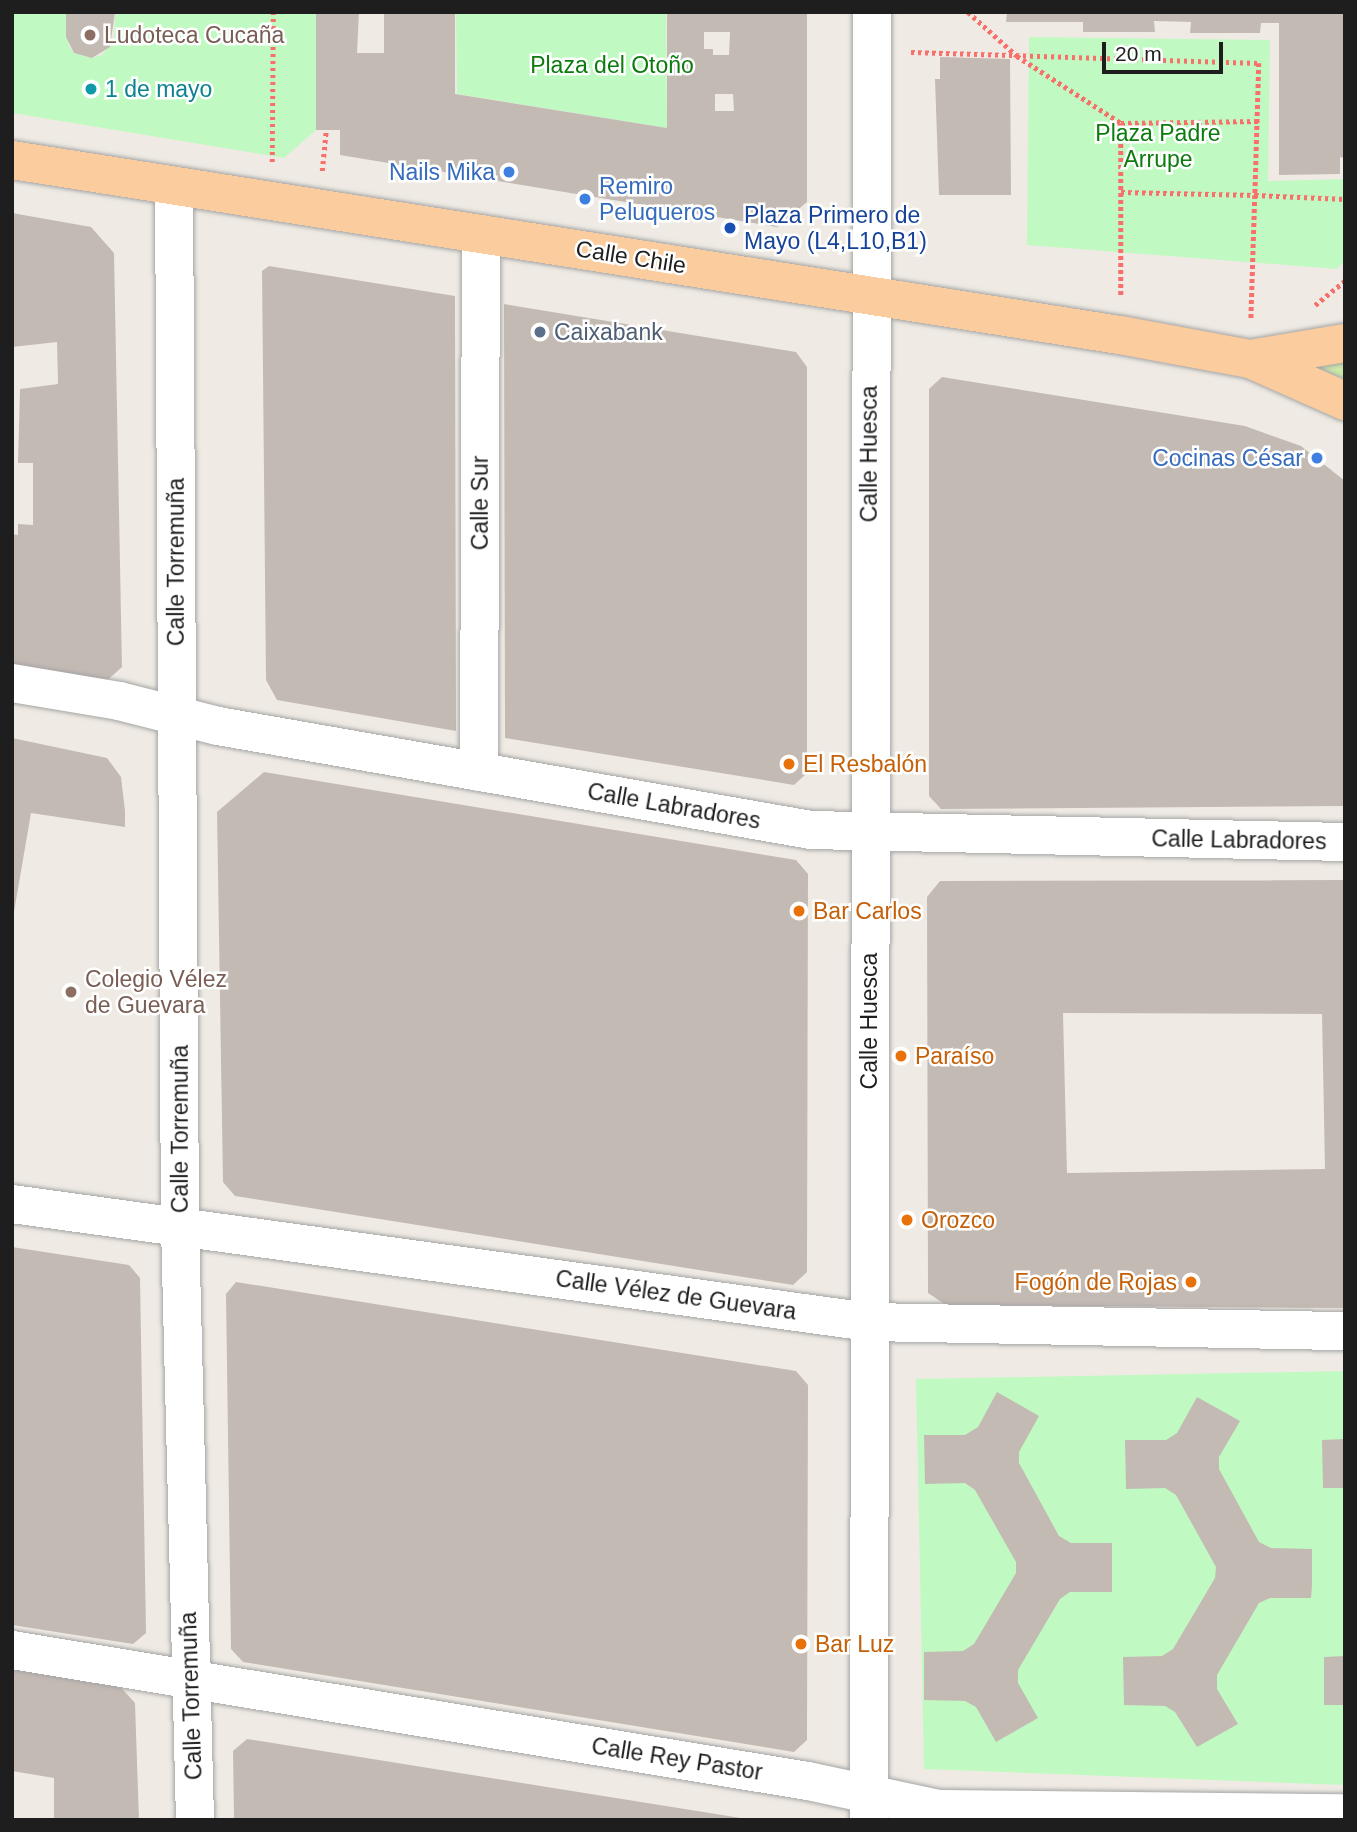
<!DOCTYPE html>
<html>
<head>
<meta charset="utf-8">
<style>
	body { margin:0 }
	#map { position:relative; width:1357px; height:1832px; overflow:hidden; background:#efebe4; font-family:Arial,sans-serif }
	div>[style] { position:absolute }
	.grass>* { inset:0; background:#cde9aa }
	.park>* { inset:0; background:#c1f9c2 }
	.building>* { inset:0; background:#c4bab4 }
	.path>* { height:4.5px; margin-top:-2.25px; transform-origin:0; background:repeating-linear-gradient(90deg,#f8706c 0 3.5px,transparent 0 7px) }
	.roads { filter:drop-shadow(0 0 2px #a5a5a5) drop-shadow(0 0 2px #a5a5a5) }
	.minor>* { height:38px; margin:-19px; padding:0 19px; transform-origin:19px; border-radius:19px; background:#fff }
	.major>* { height:38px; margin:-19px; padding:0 19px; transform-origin:19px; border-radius:19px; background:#fbcc9d }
	.dots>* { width:19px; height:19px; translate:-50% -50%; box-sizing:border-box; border:4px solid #fff; border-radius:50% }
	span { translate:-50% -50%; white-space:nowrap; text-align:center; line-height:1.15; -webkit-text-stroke:5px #fff; paint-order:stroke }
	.education-label { font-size:23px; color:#785e54 }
	.left { translate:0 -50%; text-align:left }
	.park-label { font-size:23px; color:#0d7b0e }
	.culture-label { font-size:23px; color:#0d838f }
	.shop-label { font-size:23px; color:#366cbe }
	.right { translate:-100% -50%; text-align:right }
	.transit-label { font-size:23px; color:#164399 }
	.street-label { font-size:23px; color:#1e1e1e }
	.service-label { font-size:23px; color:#4e5e75 }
	.food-label { font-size:23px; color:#c56008 }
	.frame { position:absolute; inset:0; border:14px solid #1e1e1e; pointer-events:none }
	.scale { position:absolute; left:1102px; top:42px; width:121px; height:32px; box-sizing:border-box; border:4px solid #1e1e1e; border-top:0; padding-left:9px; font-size:21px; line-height:24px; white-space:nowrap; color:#1e1e1e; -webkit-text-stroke:5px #fff; paint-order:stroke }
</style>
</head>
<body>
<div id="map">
	<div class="grass">
		<div style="clip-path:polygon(1345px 358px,1345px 379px,1307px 364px)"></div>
	</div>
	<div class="park">
		<div style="clip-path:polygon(12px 12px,66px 12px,69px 46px,74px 53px,92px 58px,102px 55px,114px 39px,115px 12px,316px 12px,316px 130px,284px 158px,12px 113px)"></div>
		<div style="clip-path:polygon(456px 12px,666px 12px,667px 128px,457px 94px)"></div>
		<div style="clip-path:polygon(1029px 37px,1270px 40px,1268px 181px,1345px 179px,1345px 260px,1337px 269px,1027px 245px)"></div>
		<div style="clip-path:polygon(1345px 1371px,1345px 1785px,924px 1769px,916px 1379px)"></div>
	</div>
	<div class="building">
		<div style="clip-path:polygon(66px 12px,115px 12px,110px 47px,92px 58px,74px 53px,66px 37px)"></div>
		<div style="clip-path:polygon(evenodd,316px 12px,359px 12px,357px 53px,384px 53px,384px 12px,455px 12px,455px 94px,667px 128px,667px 12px,807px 12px,807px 202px,777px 227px,340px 155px,340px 130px,316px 130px,316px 12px,704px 32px,730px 32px,729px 55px,713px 55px,713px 49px,704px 49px,704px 32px,316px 12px,715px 94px,733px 94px,734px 111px,715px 111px,715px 94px)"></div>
		<div style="clip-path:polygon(1007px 12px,1345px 12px,1345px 158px,1340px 157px,1340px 174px,1279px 175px,1279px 23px,1261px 23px,1260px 33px,1190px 33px,1191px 22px,1154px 21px,1155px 32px,1083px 32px,1083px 22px,1006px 22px)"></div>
		<div style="clip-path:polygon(940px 57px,1010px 59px,1011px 195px,939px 195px,935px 79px,940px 79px)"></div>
		<div style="clip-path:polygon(12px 213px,91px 227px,114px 253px,122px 667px,103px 684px,12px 668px,12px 534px,18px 535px,18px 524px,33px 525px,33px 463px,18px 463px,20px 389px,58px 384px,57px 342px,12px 347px)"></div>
		<div style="clip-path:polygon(269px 266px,455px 296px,456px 731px,277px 700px,266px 680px,262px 271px)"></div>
		<div style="clip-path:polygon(504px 304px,796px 352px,807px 367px,807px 773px,794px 785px,505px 738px)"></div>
		<div style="clip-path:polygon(942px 377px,1245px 426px,1301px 446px,1345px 481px,1345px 806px,941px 809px,929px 796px,929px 389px)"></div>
		<div style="clip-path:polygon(12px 738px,107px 758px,121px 777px,125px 811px,125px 827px,31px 813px,14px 912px)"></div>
		<div style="clip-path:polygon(264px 772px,796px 860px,808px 874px,807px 1272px,793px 1285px,235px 1196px,223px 1182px,217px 812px)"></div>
		<div style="clip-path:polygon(evenodd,1345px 880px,1345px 1308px,946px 1305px,928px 1293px,927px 897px,940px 881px,1345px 880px,1063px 1013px,1322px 1014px,1325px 1169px,1067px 1173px,1063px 1013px)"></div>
		<div style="clip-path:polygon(12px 1247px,129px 1265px,140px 1278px,146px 1633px,133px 1644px,12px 1625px)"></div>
		<div style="clip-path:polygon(236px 1282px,796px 1371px,808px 1385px,807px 1740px,794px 1752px,243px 1662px,231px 1649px,226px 1294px)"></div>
		<div style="clip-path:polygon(997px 1392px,1039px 1416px,1019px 1452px,1019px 1463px,1059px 1536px,1071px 1543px,1112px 1543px,1112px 1592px,1070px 1592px,1060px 1599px,1018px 1670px,1018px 1683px,1038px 1718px,996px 1742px,976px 1707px,965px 1701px,924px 1700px,924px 1652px,963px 1651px,974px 1644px,1016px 1573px,1016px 1562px,975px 1490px,965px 1483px,925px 1484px,924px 1435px,965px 1435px,978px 1427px)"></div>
		<div style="clip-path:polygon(1197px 1397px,1240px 1421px,1219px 1457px,1219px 1469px,1259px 1542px,1271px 1548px,1312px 1549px,1312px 1586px,1311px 1598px,1270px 1598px,1259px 1603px,1217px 1675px,1217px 1689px,1238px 1724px,1197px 1747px,1175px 1712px,1165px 1706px,1124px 1705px,1123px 1657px,1162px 1656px,1173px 1649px,1215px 1578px,1216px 1567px,1176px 1495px,1165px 1488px,1126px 1489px,1125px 1440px,1166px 1440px,1177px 1433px)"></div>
		<div style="clip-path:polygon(1345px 1439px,1345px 1488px,1323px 1488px,1322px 1440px)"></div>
		<div style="clip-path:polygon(1345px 1656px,1345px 1705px,1324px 1705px,1324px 1657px)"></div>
		<div style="clip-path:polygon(12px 1666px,116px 1682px,135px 1703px,139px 1820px,54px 1820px,54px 1778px,12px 1771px)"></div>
		<div style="clip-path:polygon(247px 1739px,741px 1818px,741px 1820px,234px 1820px,233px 1751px)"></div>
	</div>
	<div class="path">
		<div style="left:968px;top:12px;width:66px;rotate:41.9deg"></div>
		<div style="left:1017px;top:56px;width:124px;rotate:32.8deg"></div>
		<div style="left:1121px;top:123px;width:172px;rotate:90deg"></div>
		<div style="left:911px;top:52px;width:348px;rotate:1.8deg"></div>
		<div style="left:1259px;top:63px;width:132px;rotate:91.7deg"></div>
		<div style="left:1255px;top:195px;width:90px;rotate:2.5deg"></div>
		<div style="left:1121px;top:123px;width:137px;rotate:-0.8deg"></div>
		<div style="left:272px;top:162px;width:150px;rotate:-89.6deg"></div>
		<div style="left:322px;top:171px;width:41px;rotate:-84.4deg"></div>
		<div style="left:1121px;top:192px;width:134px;rotate:1.3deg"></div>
		<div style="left:1255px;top:195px;width:125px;rotate:91.8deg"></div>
		<div style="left:1315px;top:305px;width:38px;rotate:-39deg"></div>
	</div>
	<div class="roads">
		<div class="minor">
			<div style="left:174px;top:186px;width:1041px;rotate:89.67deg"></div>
			<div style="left:180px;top:1227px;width:593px;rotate:88.55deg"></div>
			<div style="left:12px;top:683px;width:109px;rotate:9.5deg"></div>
			<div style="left:119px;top:701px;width:102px;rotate:14.2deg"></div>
			<div style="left:218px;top:726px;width:602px;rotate:9.95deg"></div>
			<div style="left:811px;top:830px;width:534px;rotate:1.29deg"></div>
			<div style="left:479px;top:772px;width:538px;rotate:-89.79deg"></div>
			<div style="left:12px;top:1204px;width:865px;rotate:7.84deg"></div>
			<div style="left:869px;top:1322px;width:476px;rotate:1.1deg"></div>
			<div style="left:12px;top:1650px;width:807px;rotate:9.35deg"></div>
			<div style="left:808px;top:1781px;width:134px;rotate:12.1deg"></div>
			<div style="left:939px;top:1809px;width:406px;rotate:0.6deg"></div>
			<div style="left:869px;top:1820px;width:1808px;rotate:-89.9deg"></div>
		</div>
		<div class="major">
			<div style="left:12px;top:160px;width:1122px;rotate:8.98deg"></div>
			<div style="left:1120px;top:335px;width:132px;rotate:10.5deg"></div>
			<div style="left:1250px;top:359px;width:104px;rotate:23.9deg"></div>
			<div style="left:1250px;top:359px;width:96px;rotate:-9.6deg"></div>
		</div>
	</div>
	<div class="dots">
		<div style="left:90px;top:35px;background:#8d6e63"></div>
		<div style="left:91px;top:89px;background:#0f9aa8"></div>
		<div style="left:509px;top:172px;background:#3f7fe0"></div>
		<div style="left:585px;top:199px;background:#3f7fe0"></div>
		<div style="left:730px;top:228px;background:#1a4fb4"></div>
		<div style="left:540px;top:332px;background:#5c6f8a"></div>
		<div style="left:1317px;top:458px;background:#3f7fe0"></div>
		<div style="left:789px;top:764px;background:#e8710a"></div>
		<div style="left:799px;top:911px;background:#e8710a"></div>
		<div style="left:71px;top:992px;background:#8d6e63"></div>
		<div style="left:901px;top:1056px;background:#e8710a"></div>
		<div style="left:907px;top:1220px;background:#e8710a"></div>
		<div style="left:1191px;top:1282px;background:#e8710a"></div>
		<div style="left:801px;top:1644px;background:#e8710a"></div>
	</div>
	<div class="education-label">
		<span class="left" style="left:104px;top:35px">Ludoteca Cucaña</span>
		<span class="left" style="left:85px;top:992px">Colegio Vélez<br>de Guevara</span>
	</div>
	<div class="park-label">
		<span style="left:612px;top:65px">Plaza del Otoño</span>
		<span style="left:1158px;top:146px">Plaza Padre<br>Arrupe</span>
	</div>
	<div class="culture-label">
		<span class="left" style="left:105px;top:89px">1 de mayo</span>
	</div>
	<div class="shop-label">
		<span class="right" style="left:495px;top:172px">Nails Mika</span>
		<span class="left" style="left:599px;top:199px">Remiro<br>Peluqueros</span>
		<span class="right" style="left:1303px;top:458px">Cocinas César</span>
	</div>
	<div class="transit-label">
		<span class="left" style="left:744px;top:228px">Plaza Primero de<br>Mayo (L4,L10,B1)</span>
	</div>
	<div class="street-label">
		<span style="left:631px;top:257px;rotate:9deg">Calle Chile</span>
		<span style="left:869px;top:454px;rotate:-90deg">Calle Huesca</span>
		<span style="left:480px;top:503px;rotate:-90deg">Calle Sur</span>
		<span style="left:176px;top:562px;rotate:-90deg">Calle Torremuña</span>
		<span style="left:674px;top:806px;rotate:10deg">Calle Labradores</span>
		<span style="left:1239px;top:840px;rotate:1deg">Calle Labradores</span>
		<span style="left:869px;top:1021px;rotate:-90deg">Calle Huesca</span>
		<span style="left:180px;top:1129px;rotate:-90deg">Calle Torremuña</span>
		<span style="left:676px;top:1295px;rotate:8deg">Calle Vélez de Guevara</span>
		<span style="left:191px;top:1696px;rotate:-92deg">Calle Torremuña</span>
		<span style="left:677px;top:1759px;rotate:9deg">Calle Rey Pastor</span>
	</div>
	<div class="service-label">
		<span class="left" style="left:554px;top:332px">Caixabank</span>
	</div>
	<div class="food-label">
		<span class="left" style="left:803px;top:764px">El Resbalón</span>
		<span class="left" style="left:813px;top:911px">Bar Carlos</span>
		<span class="left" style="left:915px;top:1056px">Paraíso</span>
		<span class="left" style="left:921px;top:1220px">Orozco</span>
		<span class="right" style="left:1177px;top:1282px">Fogón de Rojas</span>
		<span class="left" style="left:815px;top:1644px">Bar Luz</span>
	</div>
	<div class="frame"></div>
	<div class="scale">20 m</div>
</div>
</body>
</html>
